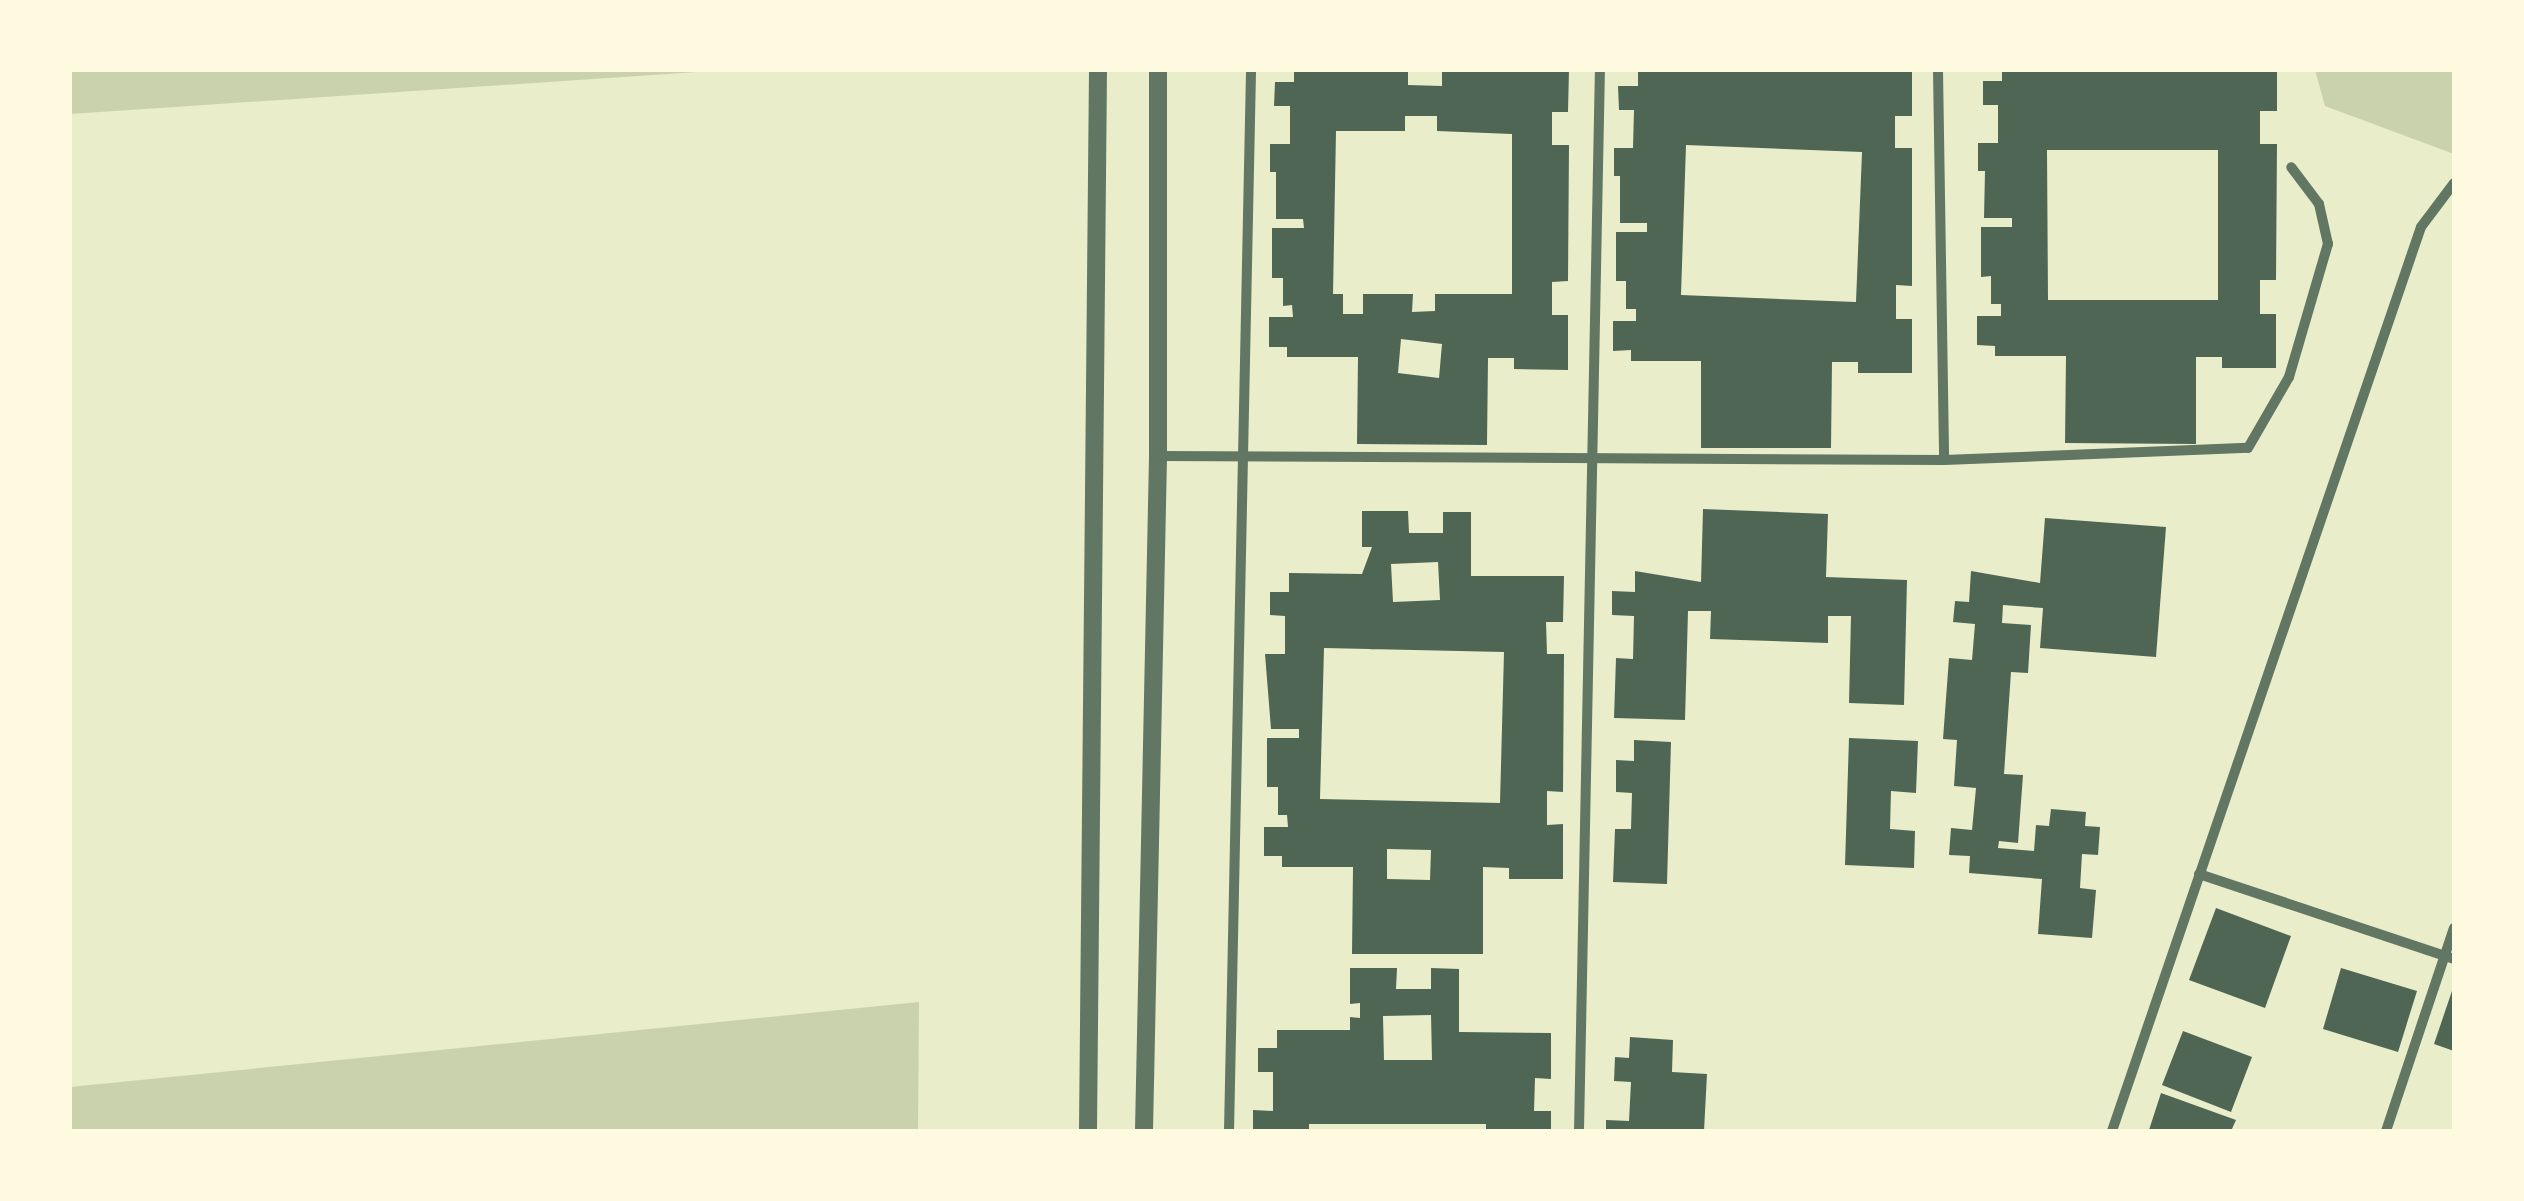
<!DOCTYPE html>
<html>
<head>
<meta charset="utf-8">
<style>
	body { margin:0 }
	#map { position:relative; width:2524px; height:1201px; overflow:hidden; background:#e9edc9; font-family:"Exo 2",sans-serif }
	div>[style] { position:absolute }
	.green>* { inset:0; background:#cad2ad }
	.building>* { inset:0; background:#4f6655 }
	.minor>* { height:10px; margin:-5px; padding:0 5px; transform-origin:5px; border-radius:5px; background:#617663 }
	.tertiary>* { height:18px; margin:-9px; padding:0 9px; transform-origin:9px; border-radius:9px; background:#617663 }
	span { translate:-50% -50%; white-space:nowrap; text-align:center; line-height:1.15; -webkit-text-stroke:10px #fefae0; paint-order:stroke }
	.frame { position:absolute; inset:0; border:72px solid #fefae0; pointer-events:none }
</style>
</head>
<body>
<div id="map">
	<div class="green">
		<div style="clip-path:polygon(70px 70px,727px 70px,70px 114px)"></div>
		<div style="clip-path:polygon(2315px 70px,2454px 70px,2454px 154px,2325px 106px)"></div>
		<div style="clip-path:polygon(919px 1002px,918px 1131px,70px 1131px,70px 1087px)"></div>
	</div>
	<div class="building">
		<div style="clip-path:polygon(evenodd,1294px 70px,1408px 70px,1408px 85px,1442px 86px,1442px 70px,1569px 70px,1568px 112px,1552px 112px,1552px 145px,1569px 145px,1568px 281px,1552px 282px,1552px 315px,1568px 315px,1568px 370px,1514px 369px,1514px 358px,1488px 358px,1487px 445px,1357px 444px,1358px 357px,1287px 357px,1287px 347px,1269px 347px,1269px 317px,1293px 317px,1292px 305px,1283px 306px,1283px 278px,1272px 278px,1272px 228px,1304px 228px,1303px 219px,1276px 219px,1276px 172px,1270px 172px,1270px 144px,1290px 144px,1290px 106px,1274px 106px,1275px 82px,1294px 82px,1294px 70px,1405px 116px,1437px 116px,1437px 131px,1512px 134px,1512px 294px,1435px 294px,1435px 311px,1412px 312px,1413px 294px,1363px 294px,1363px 314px,1343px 314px,1343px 294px,1333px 294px,1336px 131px,1405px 131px,1405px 116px,1294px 70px,1401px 339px,1442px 344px,1439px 378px,1398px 373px,1401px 339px)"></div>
		<div style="clip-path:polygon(evenodd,1638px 70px,1912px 70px,1912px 116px,1895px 116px,1895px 148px,1912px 148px,1912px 286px,1896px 285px,1896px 319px,1912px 319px,1912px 373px,1858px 373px,1858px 362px,1832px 362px,1831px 448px,1701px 448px,1701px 361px,1631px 361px,1631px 350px,1613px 351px,1613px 321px,1636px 321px,1636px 309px,1626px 309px,1626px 281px,1616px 281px,1616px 232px,1647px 232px,1647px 223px,1620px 223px,1620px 176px,1614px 176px,1614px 148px,1633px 148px,1634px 110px,1619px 110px,1618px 86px,1638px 86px,1638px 70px,1686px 145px,1862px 152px,1856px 302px,1681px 295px,1686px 145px)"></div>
		<div style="clip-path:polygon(evenodd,2002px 70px,2277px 70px,2277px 111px,2260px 111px,2260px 144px,2277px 144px,2276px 280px,2260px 280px,2260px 314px,2276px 314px,2276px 368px,2222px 368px,2222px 357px,2196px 357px,2196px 444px,2065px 443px,2066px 356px,1995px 356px,1995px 346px,1977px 345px,1977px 316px,2001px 316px,2001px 304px,1991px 304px,1991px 276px,1981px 277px,1981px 227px,2012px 227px,2012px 218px,1984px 218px,1985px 171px,1978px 171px,1978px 143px,1998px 143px,1998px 105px,1983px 105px,1983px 81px,2002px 81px,2002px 70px,2047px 150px,2218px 150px,2218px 300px,2048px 300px,2047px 150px)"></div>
		<div style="clip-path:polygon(1703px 509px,1828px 514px,1826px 577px,1907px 580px,1904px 705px,1849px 703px,1851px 616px,1828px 616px,1828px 643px,1710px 639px,1711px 611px,1688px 611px,1685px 720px,1614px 718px,1616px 658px,1633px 659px,1634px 616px,1612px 615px,1612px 591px,1635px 592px,1635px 571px,1701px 582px)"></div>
		<div style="clip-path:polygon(evenodd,1362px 511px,1408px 511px,1409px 533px,1443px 533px,1443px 512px,1471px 512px,1471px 576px,1564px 576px,1563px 622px,1546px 622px,1547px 654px,1564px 654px,1563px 792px,1547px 791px,1547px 825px,1563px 824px,1563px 879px,1509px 879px,1509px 868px,1483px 867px,1483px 954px,1352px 954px,1353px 867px,1282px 867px,1282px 856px,1264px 856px,1264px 827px,1288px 827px,1287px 815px,1278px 815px,1278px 787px,1267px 787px,1267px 738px,1299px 738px,1299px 729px,1271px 729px,1265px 654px,1285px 654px,1285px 616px,1270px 615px,1270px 592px,1289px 592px,1289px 573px,1362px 574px,1372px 547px,1362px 547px,1362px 511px,1438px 562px,1440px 600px,1393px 602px,1391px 564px,1438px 562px,1362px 511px,1324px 648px,1504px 652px,1500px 803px,1320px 799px,1324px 648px,1362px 511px,1387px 849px,1431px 850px,1430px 880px,1387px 879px,1387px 849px)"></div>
		<div style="clip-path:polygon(2045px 518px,2166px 527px,2156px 657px,2040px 648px,2043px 608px,2003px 605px,2002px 623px,2031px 625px,2028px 673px,2011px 672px,2004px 774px,2023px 775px,2018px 843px,1999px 841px,1998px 848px,2034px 851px,2036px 825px,2049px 826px,2051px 809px,2086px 812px,2085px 826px,2100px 827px,2098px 855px,2082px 854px,2080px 888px,2096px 890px,2092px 938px,2038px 934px,2042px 879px,1969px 873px,1970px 856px,1949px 855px,1951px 828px,1972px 830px,1976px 788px,1954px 786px,1957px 740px,1943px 739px,1949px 658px,1972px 660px,1975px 624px,1953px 622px,1955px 601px,1969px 602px,1971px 571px,2040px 583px)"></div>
		<div style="clip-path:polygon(1849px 738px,1918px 741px,1916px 793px,1891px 791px,1890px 829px,1915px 831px,1914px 868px,1845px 865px)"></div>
		<div style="clip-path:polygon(1634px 740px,1671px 742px,1667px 884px,1613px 882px,1615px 829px,1631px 829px,1632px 793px,1616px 792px,1616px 760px,1634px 761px)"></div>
		<div style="clip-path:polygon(2216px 908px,2291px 936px,2265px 1008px,2189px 980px)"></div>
		<div style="clip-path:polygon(evenodd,1350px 968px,1397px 968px,1396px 989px,1431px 989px,1431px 968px,1459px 969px,1459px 1032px,1551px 1033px,1551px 1079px,1535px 1078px,1534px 1111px,1551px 1111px,1551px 1131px,1486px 1131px,1486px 1124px,1309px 1124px,1309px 1131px,1253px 1131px,1253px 1110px,1273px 1111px,1273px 1072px,1258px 1072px,1258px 1048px,1277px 1048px,1277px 1030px,1350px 1030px,1350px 1017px,1360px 1018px,1360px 1003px,1350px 1004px,1350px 968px,1431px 1015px,1432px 1060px,1384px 1060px,1383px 1016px,1431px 1015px)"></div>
		<div style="clip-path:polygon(2341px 968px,2417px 991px,2398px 1052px,2323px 1029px)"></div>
		<div style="clip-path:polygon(2453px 988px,2454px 988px,2454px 1051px,2434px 1044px)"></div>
		<div style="clip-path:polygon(2183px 1031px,2252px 1057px,2231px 1112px,2162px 1085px)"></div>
		<div style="clip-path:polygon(1630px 1037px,1673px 1040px,1672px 1072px,1707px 1074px,1704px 1131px,1606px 1131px,1606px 1120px,1629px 1121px,1631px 1082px,1614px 1081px,1615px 1057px,1629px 1058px)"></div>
		<div style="clip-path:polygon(2161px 1093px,2236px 1120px,2231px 1131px,2149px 1130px)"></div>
	</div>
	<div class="minor">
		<div style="left:1938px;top:70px;width:390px;rotate:89.1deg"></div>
		<div style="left:1158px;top:456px;width:786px;rotate:0.29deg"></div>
		<div style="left:1944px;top:460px;width:304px;rotate:-2.3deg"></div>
		<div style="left:2248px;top:448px;width:82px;rotate:-60deg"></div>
		<div style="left:2289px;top:377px;width:139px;rotate:-73.7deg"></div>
		<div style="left:2328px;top:244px;width:41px;rotate:-102.7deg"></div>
		<div style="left:2319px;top:204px;width:46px;rotate:-127.1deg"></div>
		<div style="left:2199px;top:874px;width:269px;rotate:18.4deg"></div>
		<div style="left:1229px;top:1131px;width:1061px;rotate:-88.81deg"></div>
		<div style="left:1579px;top:1131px;width:1061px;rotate:-88.87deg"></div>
		<div style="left:2112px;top:1131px;width:955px;rotate:-71.13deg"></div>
		<div style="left:2421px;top:227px;width:55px;rotate:-53.1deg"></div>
		<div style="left:2386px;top:1131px;width:214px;rotate:-71.5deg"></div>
	</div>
	<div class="tertiary">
		<div style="left:1088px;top:1131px;width:1061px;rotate:-89.46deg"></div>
		<div style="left:1144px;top:1131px;width:675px;rotate:-88.81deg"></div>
		<div style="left:1158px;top:456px;width:386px;rotate:-90deg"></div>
	</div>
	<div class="frame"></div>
</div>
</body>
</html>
